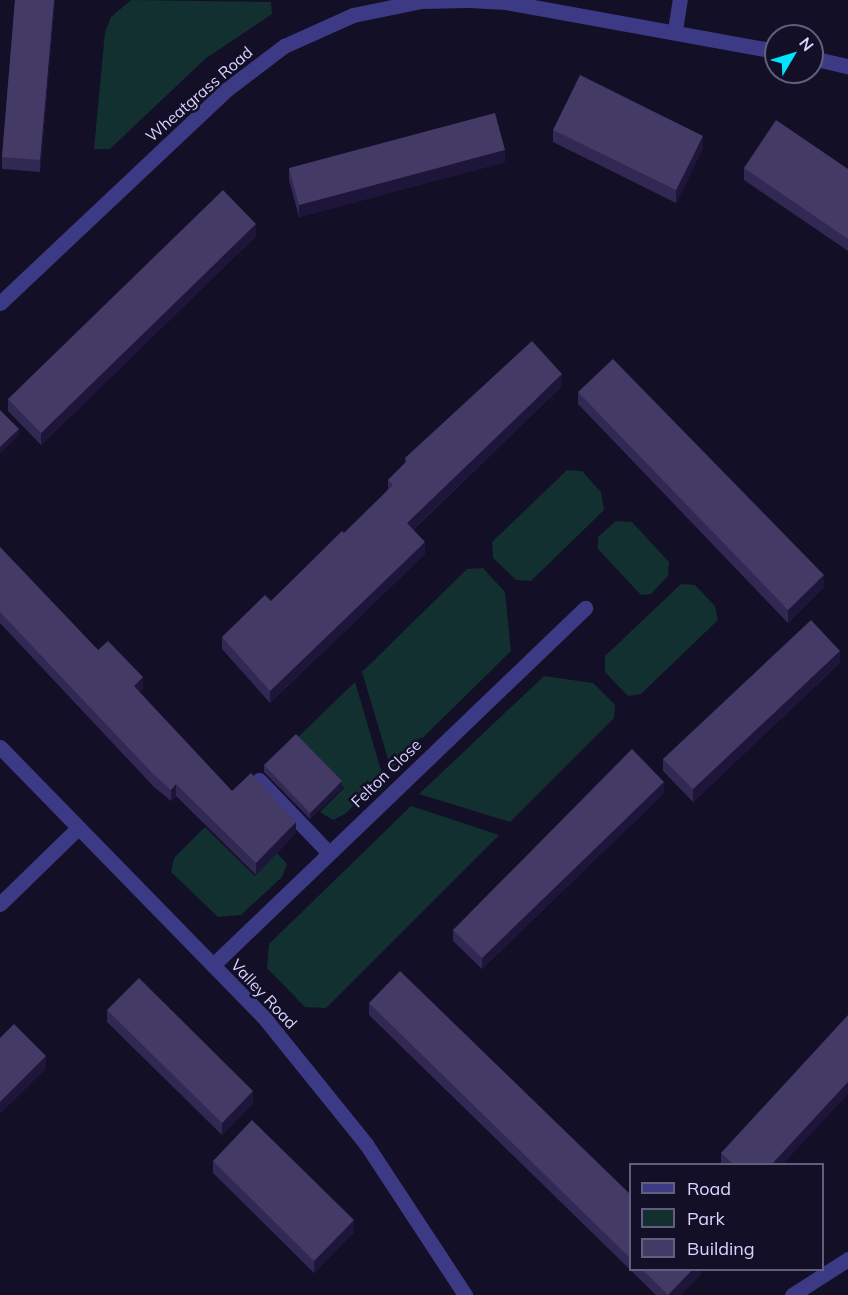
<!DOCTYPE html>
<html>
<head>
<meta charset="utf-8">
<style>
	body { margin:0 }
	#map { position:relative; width:848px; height:1295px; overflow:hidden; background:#130f26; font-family:Mulish,sans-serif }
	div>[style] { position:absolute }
	.green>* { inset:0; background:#12302f }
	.lane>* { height:15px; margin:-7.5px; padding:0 7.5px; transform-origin:7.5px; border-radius:7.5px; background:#3d3a85 }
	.street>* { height:15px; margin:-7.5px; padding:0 7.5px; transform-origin:7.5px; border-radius:7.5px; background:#3d3a85 }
	.wall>* { inset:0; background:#312854 }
	.shaded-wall>* { inset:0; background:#1d163a }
	.building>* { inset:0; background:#433a66 }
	span { translate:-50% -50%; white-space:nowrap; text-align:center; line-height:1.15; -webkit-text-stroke:5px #130f26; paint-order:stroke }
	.street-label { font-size:16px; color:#d9d4ff }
	.legend { position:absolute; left:629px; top:1163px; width:195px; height:108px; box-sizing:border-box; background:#130f26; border:2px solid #625e7d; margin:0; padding:8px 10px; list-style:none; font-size:18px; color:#d9d4ff }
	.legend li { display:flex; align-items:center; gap:12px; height:30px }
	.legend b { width:30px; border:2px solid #625e7d }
	.north { position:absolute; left:764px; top:24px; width:60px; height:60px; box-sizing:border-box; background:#130f26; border:2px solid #625e7d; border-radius:50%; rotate:52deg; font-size:16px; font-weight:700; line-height:24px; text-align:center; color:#d9d4ff }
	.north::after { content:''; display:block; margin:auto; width:21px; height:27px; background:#00e5ff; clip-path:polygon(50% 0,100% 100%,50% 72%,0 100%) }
</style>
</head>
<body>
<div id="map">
	<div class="green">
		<div style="clip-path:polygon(131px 0,271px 2px,272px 14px,205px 59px,110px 149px,94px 149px,105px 32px,111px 17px)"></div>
		<div style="clip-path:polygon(567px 470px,582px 471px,601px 492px,604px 510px,531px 581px,516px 580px,493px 558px,492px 542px)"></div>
		<div style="clip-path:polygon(616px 521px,632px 522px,669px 562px,668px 576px,651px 594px,641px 595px,598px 549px,598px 537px)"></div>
		<div style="clip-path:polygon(483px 568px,505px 592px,511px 651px,391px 769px,362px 672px,467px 569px)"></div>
		<div style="clip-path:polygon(681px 584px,695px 585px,715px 606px,718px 620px,641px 694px,628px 696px,605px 672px,605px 656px)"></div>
		<div style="clip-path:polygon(544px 676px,593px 683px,615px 705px,614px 718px,510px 822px,419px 794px)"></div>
		<div style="clip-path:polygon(355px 682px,383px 777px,345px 814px,333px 820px,320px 812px,344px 788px,297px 738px)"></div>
		<div style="clip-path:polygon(411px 806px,499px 835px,326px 1008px,305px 1007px,267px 968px,269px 944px)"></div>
		<div style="clip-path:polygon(205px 827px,255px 876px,277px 853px,287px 864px,282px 877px,241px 915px,218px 917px,171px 872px,174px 858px)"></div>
	</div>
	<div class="lane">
		<div style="left:259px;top:780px;width:101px;rotate:46.2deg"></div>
	</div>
	<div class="street">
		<div style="left:469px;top:0;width:37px;rotate:3deg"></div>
		<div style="left:506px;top:2px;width:274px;rotate:10.3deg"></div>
		<div style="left:675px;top:30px;width:30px;rotate:-81deg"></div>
		<div style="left:812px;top:58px;width:37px;rotate:13deg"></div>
		<div style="left:0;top:303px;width:311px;rotate:-43.3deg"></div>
		<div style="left:226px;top:90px;width:73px;rotate:-37.2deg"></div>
		<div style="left:284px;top:46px;width:76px;rotate:-24.2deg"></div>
		<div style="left:353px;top:15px;width:69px;rotate:-11.6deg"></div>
		<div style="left:421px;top:1px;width:46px;rotate:-1.2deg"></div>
		<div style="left:0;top:747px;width:381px;rotate:45.7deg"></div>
		<div style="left:266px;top:1020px;width:159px;rotate:51.1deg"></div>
		<div style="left:366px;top:1144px;width:181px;rotate:56.7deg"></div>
		<div style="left:0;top:904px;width:109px;rotate:-44.3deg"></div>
		<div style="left:213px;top:965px;width:516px;rotate:-43.82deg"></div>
		<div style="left:792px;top:1295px;width:67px;rotate:-32.7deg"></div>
	</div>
	<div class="wall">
		<div style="clip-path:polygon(15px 0,55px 0,40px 172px,2px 169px,2px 157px)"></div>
		<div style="clip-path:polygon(553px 130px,703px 148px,676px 203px,553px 142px)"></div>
		<div style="clip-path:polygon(505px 162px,299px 217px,289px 180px,289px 168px)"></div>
		<div style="clip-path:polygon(744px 168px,848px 169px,848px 251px,744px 180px)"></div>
		<div style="clip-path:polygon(256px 236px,41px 445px,8px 411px,8px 399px)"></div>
		<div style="clip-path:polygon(562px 386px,413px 530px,425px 554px,270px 703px,222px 649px,222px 637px,271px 601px,344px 533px,388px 490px,388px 480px,405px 463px,405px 458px)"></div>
		<div style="clip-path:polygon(578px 392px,824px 587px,788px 623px,578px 404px)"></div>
		<div style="clip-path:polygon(0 547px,98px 650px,143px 688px,139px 692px,232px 791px,296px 833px,256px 875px,176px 796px,171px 801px,154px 787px,0 623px)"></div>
		<div style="clip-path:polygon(840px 663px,693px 802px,663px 771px,663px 759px)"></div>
		<div style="clip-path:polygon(264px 765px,342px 788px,310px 819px,264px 772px)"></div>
		<div style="clip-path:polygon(664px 793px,482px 969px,453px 941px,453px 930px)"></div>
		<div style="clip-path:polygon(369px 1003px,630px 1194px,630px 1269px,701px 1269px,701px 1274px,680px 1295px,656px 1295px,369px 1015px)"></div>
		<div style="clip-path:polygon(107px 1010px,253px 1103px,222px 1135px,107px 1022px)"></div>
		<div style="clip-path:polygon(721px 1153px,783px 1164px,721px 1164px)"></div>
		<div style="clip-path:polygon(213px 1161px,354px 1232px,314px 1273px,213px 1173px)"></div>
	</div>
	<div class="shaded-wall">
		<div style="clip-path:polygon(54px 0,55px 0,40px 172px,40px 160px)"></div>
		<div style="clip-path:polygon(703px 136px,703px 148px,676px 203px,676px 190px)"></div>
		<div style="clip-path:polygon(505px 150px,505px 162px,299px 217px,299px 205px)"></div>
		<div style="clip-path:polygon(256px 224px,256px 236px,41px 445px,41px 433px)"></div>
		<div style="clip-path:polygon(562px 374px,562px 386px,407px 535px,407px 523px)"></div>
		<div style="clip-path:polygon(19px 429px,19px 435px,0 454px,0 447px)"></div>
		<div style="clip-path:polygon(425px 542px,425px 554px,270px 703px,270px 691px)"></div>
		<div style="clip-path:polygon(824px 575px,824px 587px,788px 623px,788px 610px)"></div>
		<div style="clip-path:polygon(840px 651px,840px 663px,693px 802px,693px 789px)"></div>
		<div style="clip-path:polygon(143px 677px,143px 688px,134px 697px,134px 686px)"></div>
		<div style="clip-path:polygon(342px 781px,342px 788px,310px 819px,310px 813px)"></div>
		<div style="clip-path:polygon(664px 782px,664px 793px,482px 969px,482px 958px)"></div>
		<div style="clip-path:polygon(176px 784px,176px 796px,171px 801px,171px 790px)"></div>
		<div style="clip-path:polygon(296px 822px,296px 833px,256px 875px,256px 863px)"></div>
		<div style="clip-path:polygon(46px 1056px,46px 1069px,0 1114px,0 1102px)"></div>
		<div style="clip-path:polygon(848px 1082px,848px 1094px,783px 1164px,772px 1164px)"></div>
		<div style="clip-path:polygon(253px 1091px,253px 1103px,222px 1135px,222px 1123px)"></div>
		<div style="clip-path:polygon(354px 1220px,354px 1232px,314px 1273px,314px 1261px)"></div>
		<div style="clip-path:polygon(693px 1269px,701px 1269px,701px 1274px,680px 1295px,668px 1295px)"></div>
	</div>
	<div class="building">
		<div style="clip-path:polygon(15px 0,54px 0,40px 160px,2px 157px)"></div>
		<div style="clip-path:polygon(580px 75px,703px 136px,676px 190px,553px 130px)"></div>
		<div style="clip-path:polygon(495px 113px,505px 150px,299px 205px,289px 168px)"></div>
		<div style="clip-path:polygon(776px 120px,848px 169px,848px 239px,744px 168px)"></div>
		<div style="clip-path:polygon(223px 190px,256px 224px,41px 433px,8px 399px)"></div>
		<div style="clip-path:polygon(532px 341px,562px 374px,407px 523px,425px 542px,270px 691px,222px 637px,265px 595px,271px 601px,342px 531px,344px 533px,393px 485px,388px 480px,407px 461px,405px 458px)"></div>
		<div style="clip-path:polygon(613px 359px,824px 575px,788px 610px,578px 392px)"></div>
		<div style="clip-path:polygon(0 410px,19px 429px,0 447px)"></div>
		<div style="clip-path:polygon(0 547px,98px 650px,108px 641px,143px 677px,134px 686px,232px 791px,251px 773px,296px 822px,256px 863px,176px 784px,171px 790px,154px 775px,0 612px)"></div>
		<div style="clip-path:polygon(811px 620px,840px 651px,693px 789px,663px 759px)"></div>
		<div style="clip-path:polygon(296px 734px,342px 781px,310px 813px,264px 765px)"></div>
		<div style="clip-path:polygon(632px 749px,664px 782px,482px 958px,453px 930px)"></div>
		<div style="clip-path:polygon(400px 971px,630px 1194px,630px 1258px,369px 1003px)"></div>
		<div style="clip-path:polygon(139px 978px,253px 1091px,222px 1123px,107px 1010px)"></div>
		<div style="clip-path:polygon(848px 1015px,848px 1082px,772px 1164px,733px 1164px,721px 1153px)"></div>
		<div style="clip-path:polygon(14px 1024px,46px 1056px,0 1102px,0 1038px)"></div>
		<div style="clip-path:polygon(252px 1120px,354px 1220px,314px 1261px,213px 1161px)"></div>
		<div style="clip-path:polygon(642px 1269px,693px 1269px,668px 1295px)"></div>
	</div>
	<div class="street-label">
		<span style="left:199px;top:94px;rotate:-41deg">Wheatgrass Road</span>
		<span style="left:386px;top:773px;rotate:-44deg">Felton Close</span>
		<span style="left:264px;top:994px;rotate:47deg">Valley Road</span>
	</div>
	<ul class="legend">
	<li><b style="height:8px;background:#3d3a85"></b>Road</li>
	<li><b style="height:16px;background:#12302f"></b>Park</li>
	<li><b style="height:16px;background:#433a66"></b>Building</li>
	</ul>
	<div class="north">N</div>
</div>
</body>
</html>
